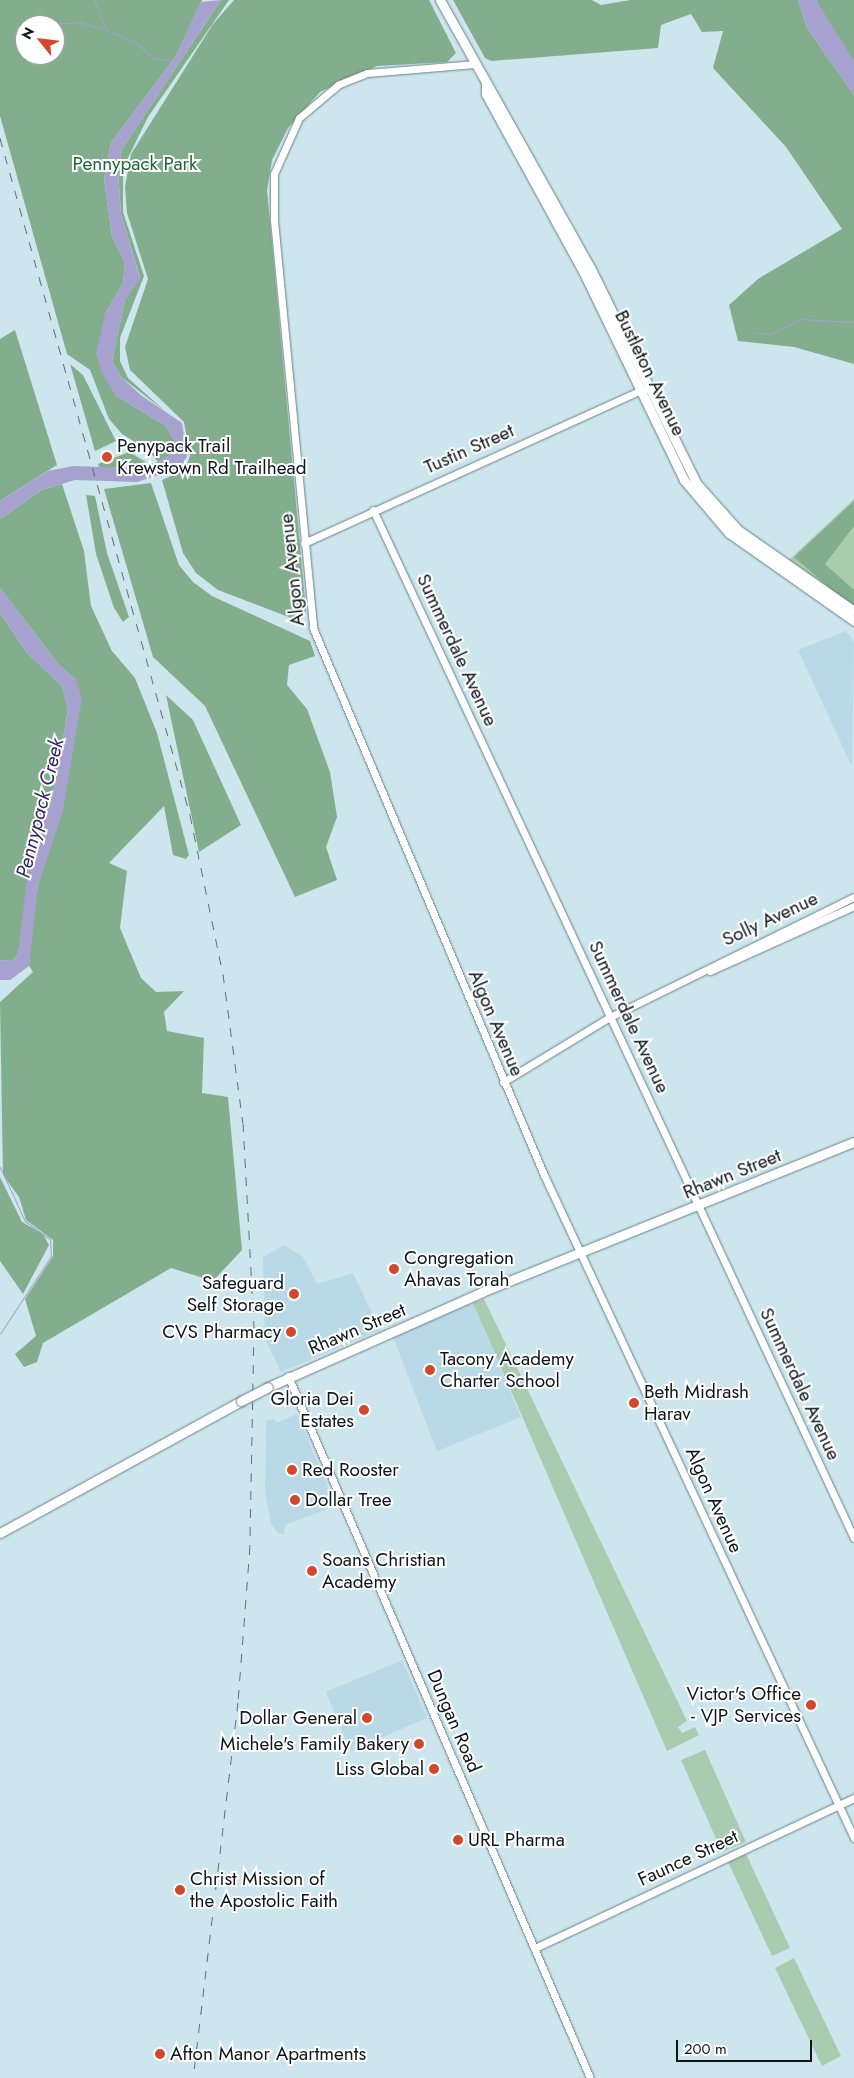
<!DOCTYPE html>
<html>
<head>
<meta charset="utf-8">
<style>
	body { margin:0 }
	#map { position:relative; width:854px; height:2078px; overflow:hidden; background:#cde6ee; font-family:Jost,sans-serif }
	div>[style] { position:absolute }
	.built>* { inset:0; background:#b8d9e5 }
	.green>* { inset:0; background:#a9cbb0 }
	.forest>* { inset:0; background:#83ae8d }
	.water>* { inset:0; background:#a6a1cf }
	.stream>* { height:1px; margin:-0.5px; padding:0 0.5px; transform-origin:0.5px; border-radius:0.5px; background:#a6a1cf }
	.roads { filter:drop-shadow(0 0 1px #6a8087) drop-shadow(0 0 1px #6a8087) }
	.minor>* { height:7px; margin:-3.5px; padding:0 3.5px; transform-origin:3.5px; border-radius:3.5px; background:#fff }
	.major>* { height:9px; margin:-4.5px; padding:0 4.5px; transform-origin:4.5px; border-radius:4.5px; background:#fff }
	.rail>* { height:1px; margin-top:-0.5px; transform-origin:0; background:repeating-linear-gradient(90deg,#607075 0 9px,transparent 0 18px) }
	.bridges { filter:drop-shadow(0 0 1px #6a8087) drop-shadow(0 0 1px #6a8087) }
	.major-bridge>* { height:9px; margin:-4.5px; padding:0 4.5px; transform-origin:4.5px; border-radius:4.5px; background:#fff }
	.dots>* { width:14px; height:14px; translate:-50% -50%; box-sizing:border-box; border:2px solid #fff; border-radius:50% }
	span { translate:-50% -50%; white-space:nowrap; text-align:center; line-height:1.15; -webkit-text-stroke:4px #fff; paint-order:stroke }
	.park-label { font-size:19px; color:#236439 }
	.street-label { font-size:19px; color:#0d1619 }
	.poi-label { font-size:19px; color:#0d1619 }
	.left { translate:0 -50%; text-align:left }
	.right { translate:-100% -50%; text-align:right }
	.water-label { font-size:20px; color:#30245d; font-style:italic }
	.north { position:absolute; left:15px; top:15px; width:50px; height:50px; box-sizing:border-box; background:#fff; border:1px solid #9ea2a3; border-radius:50%; rotate:299deg; font-size:14px; font-weight:700; line-height:20px; text-align:center; color:#0d1619 }
	.north::after { content:''; display:block; margin:auto; width:18px; height:22px; background:#d3482d; clip-path:polygon(50% 0,100% 100%,50% 72%,0 100%) }
	.scale { position:absolute; left:676px; top:2040px; width:136px; height:22px; box-sizing:border-box; border:2px solid #0d1619; border-top:0; padding-left:6px; font-size:15px; line-height:18px; white-space:nowrap; color:#0d1619; -webkit-text-stroke:4px #fff; paint-order:stroke }
</style>
</head>
<body>
<div id="map">
	<div class="built">
		<div style="clip-path:polygon(846px 631px,854px 642px,852px 767px,798px 650px)"></div>
		<div style="clip-path:polygon(284px 1245px,303px 1257px,317px 1284px,353px 1273px,380px 1330px,281px 1372px,265px 1339px,263px 1257px)"></div>
		<div style="clip-path:polygon(473px 1303px,521px 1417px,437px 1451px,393px 1337px)"></div>
		<div style="clip-path:polygon(297px 1414px,336px 1506px,285px 1525px,284px 1534px,279px 1534px,271px 1524px,265px 1492px,266px 1421px,274px 1419px,276px 1423px)"></div>
		<div style="clip-path:polygon(402px 1660px,427px 1718px,350px 1751px,326px 1692px)"></div>
	</div>
	<div class="green">
		<div style="clip-path:polygon(854px 499px,854px 605px,789px 560px)"></div>
		<div style="clip-path:polygon(484px 1299px,687px 1721px,678px 1727px,682px 1733px,695px 1727px,699px 1735px,667px 1751px,473px 1303px)"></div>
		<div style="clip-path:polygon(705px 1750px,746px 1842px,722px 1852px,681px 1760px)"></div>
		<div style="clip-path:polygon(746px 1854px,790px 1948px,772px 1956px,728px 1862px)"></div>
		<div style="clip-path:polygon(794px 1958px,841px 2056px,822px 2066px,775px 1968px)"></div>
	</div>
	<div class="forest">
		<div style="clip-path:polygon(evenodd,0 0,202px 0,176px 56px,111px 143px,104px 179px,112px 236px,125px 263px,123px 283px,105px 314px,115px 395px,166px 426px,174px 440px,173px 453px,158px 462px,148px 450px,122px 434px,109px 419px,90px 370px,67px 354px,0 116px,0 0,25px 25px,55px 25px,55px 55px,25px 55px,25px 25px)"></div>
		<div style="clip-path:polygon(221px 0,229px 0,148px 117px,123px 168px,123px 212px,144px 276px,120px 338px,120px 361px,128px 378px,166px 412px,121px 377px,112px 361px,125px 300px,140px 278px,121px 214px,118px 170px,122px 149px)"></div>
		<div style="clip-path:polygon(234px 0,429px 0,456px 53px,447px 62px,377px 66px,320px 92px,288px 128px,272px 160px,267px 190px,306px 611px,299px 621px,218px 590px,196px 573px,183px 553px,162px 480px,185px 470px,190px 456px,184px 422px,130px 370px,125px 347px,148px 279px,127px 213px,125px 187px,131px 154px,213px 24px)"></div>
		<div style="clip-path:polygon(453px 0,592px 0,601px 5px,630px 0,798px 0,807px 28px,854px 95px,854px 364px,794px 347px,738px 341px,729px 305px,758px 279px,842px 229px,786px 147px,713px 68px,723px 31px,702px 32px,691px 14px,661px 25px,658px 48px,491px 61px,485px 58px)"></div>
		<div style="clip-path:polygon(816px 0,854px 0,854px 61px,836px 38px)"></div>
		<div style="clip-path:polygon(15px 330px,57px 465px,0 501px,0 339px)"></div>
		<div style="clip-path:polygon(70px 364px,83px 375px,116px 441px,95px 451px)"></div>
		<div style="clip-path:polygon(129px 452px,146px 462px,100px 470px,98px 464px)"></div>
		<div style="clip-path:polygon(151px 483px,179px 565px,193px 582px,212px 596px,310px 641px,315px 656px,289px 665px,287px 685px,307px 709px,330px 772px,337px 817px,326px 847px,337px 880px,295px 897px,205px 706px,153px 657px,104px 489px)"></div>
		<div style="clip-path:polygon(62px 484px,84px 551px,91px 606px,112px 651px,135px 678px,157px 733px,189px 855px,186px 859px,173px 855px,164px 806px,109px 863px,127px 871px,120px 928px,141px 978px,156px 992px,184px 991px,164px 1012px,167px 1031px,204px 1038px,202px 1093px,228px 1097px,242px 1250px,213px 1281px,171px 1268px,43px 1343px,37px 1362px,24px 1367px,15px 1354px,36px 1336px,25px 1299px,53px 1256px,53px 1240px,26px 1220px,19px 1197px,3px 1175px,0 1002px,33px 972px,29px 966px,32px 919px,76px 680px,59px 665px,0 588px,0 519px,42px 490px)"></div>
		<div style="clip-path:polygon(86px 495px,95px 496px,107px 553px,129px 617px,123px 622px,114px 608px,96px 554px)"></div>
		<div style="clip-path:polygon(854px 501px,854px 526px,825px 564px,854px 590px,854px 609px,794px 557px)"></div>
		<div style="clip-path:polygon(0 613px,27px 653px,62px 686px,68px 710px,51px 804px,37px 834px,18px 954px,12px 961px,0 960px)"></div>
		<div style="clip-path:polygon(166px 695px,193px 720px,241px 825px,199px 852px)"></div>
		<div style="clip-path:polygon(0 1177px,22px 1222px,43px 1234px,49px 1245px,23px 1294px,0 1261px)"></div>
	</div>
	<div class="water">
		<div style="clip-path:polygon(221px 0,122px 149px,118px 170px,121px 214px,140px 279px,125px 300px,112px 361px,121px 377px,142px 396px,182px 423px,187px 455px,184px 467px,137px 482px,75px 480px,42px 490px,0 519px,0 501px,48px 471px,73px 466px,133px 468px,158px 462px,173px 453px,174px 440px,166px 426px,115px 395px,101px 371px,96px 353px,105px 314px,123px 283px,125px 263px,112px 236px,104px 179px,111px 143px,176px 56px,201px 2px)"></div>
		<div style="clip-path:polygon(798px 0,816px 0,854px 61px,854px 95px,807px 28px)"></div>
		<div style="clip-path:polygon(0 588px,59px 665px,76px 680px,82px 698px,63px 811px,38px 886px,29px 966px,10px 980px,0 980px,0 960px,12px 961px,18px 954px,28px 871px,37px 834px,51px 804px,68px 710px,62px 686px,27px 653px,0 613px)"></div>
	</div>
	<div class="stream">
		<div style="left:94px;top:0;width:32px;rotate:68deg"></div>
		<div style="left:106px;top:30px;width:33px;rotate:23deg"></div>
		<div style="left:136px;top:43px;width:23px;rotate:41deg"></div>
		<div style="left:153px;top:58px;width:19px;rotate:9deg"></div>
		<div style="left:43px;top:25px;width:35px;rotate:-5deg"></div>
		<div style="left:78px;top:22px;width:25px;rotate:14deg"></div>
		<div style="left:17px;top:33px;width:8px"></div>
		<div style="left:755px;top:333px;width:16px;rotate:4deg"></div>
		<div style="left:771px;top:334px;width:33px;rotate:-27deg"></div>
		<div style="left:800px;top:319px;width:54px;rotate:3.2deg"></div>
		<div style="left:0;top:1167px;width:60px;rotate:65.2deg"></div>
		<div style="left:25px;top:1221px;width:31px;rotate:36deg"></div>
		<div style="left:50px;top:1239px;width:17px;rotate:87deg"></div>
		<div style="left:51px;top:1256px;width:93px;rotate:123.2deg"></div>
	</div>
	<div class="roads">
		<div class="minor">
			<div style="left:475px;top:64px;width:108px;rotate:175.2deg"></div>
			<div style="left:367px;top:73px;width:31px;rotate:158deg"></div>
			<div style="left:338px;top:85px;width:51px;rotate:139.8deg"></div>
			<div style="left:299px;top:118px;width:61px;rotate:114.1deg"></div>
			<div style="left:274px;top:174px;width:46px;rotate:90deg"></div>
			<div style="left:274px;top:220px;width:410px;rotate:84.5deg"></div>
			<div style="left:313px;top:628px;width:594px;rotate:67.11deg"></div>
			<div style="left:544px;top:1175px;width:732px;rotate:64.94deg"></div>
			<div style="left:373px;top:510px;width:1135px;rotate:64.93deg"></div>
			<div style="left:304px;top:543px;width:375px;rotate:-24.4deg"></div>
			<div style="left:710px;top:971px;width:158px;rotate:-24.3deg"></div>
			<div style="left:503px;top:1082px;width:125px;rotate:-31.3deg"></div>
			<div style="left:610px;top:1017px;width:272px;rotate:-26.2deg"></div>
			<div style="left:288px;top:1376px;width:764px;rotate:66.72deg"></div>
			<div style="left:535px;top:1948px;width:353px;rotate:-25.2deg"></div>
		</div>
		<div class="major">
			<div style="left:440px;top:0;width:308px;rotate:60.7deg"></div>
			<div style="left:591px;top:269px;width:240px;rotate:63.8deg"></div>
			<div style="left:697px;top:484px;width:62px;rotate:48.3deg"></div>
			<div style="left:738px;top:530px;width:141px;rotate:34.9deg"></div>
			<div style="left:486px;top:84px;width:10px;rotate:90deg"></div>
			<div style="left:486px;top:94px;width:204px;rotate:61.3deg"></div>
			<div style="left:584px;top:273px;width:230px;rotate:64.2deg"></div>
			<div style="left:684px;top:480px;width:70px;rotate:49.7deg"></div>
			<div style="left:729px;top:533px;width:153px;rotate:35.1deg"></div>
			<div style="left:268px;top:1387px;width:234px;rotate:-23.9deg"></div>
			<div style="left:482px;top:1292px;width:401px;rotate:-22deg"></div>
			<div style="left:0;top:1533px;width:275px;rotate:-28.7deg"></div>
		</div>
	</div>
	<div class="rail">
		<div style="left:0;top:138px;width:703px;rotate:74.32deg"></div>
		<div style="left:190px;top:815px;width:162px;rotate:78.3deg"></div>
		<div style="left:223px;top:974px;width:150px;rotate:82.4deg"></div>
		<div style="left:243px;top:1123px;width:206px;rotate:86.9deg"></div>
		<div style="left:254px;top:1329px;width:217px;rotate:91.1deg"></div>
		<div style="left:250px;top:1546px;width:156px;rotate:94.4deg"></div>
		<div style="left:238px;top:1702px;width:379px;rotate:96.8deg"></div>
	</div>
	<div class="bridges">
		<div class="major-bridge">
			<div style="left:241px;top:1401px;width:30px;rotate:-27deg"></div>
		</div>
	</div>
	<div class="dots">
		<div style="left:107px;top:457px;background:#d3482d"></div>
		<div style="left:394px;top:1269px;background:#d3482d"></div>
		<div style="left:294px;top:1294px;background:#d3482d"></div>
		<div style="left:291px;top:1332px;background:#d3482d"></div>
		<div style="left:430px;top:1370px;background:#d3482d"></div>
		<div style="left:634px;top:1403px;background:#d3482d"></div>
		<div style="left:364px;top:1410px;background:#d3482d"></div>
		<div style="left:292px;top:1470px;background:#d3482d"></div>
		<div style="left:295px;top:1500px;background:#d3482d"></div>
		<div style="left:312px;top:1571px;background:#d3482d"></div>
		<div style="left:811px;top:1705px;background:#d3482d"></div>
		<div style="left:367px;top:1718px;background:#d3482d"></div>
		<div style="left:419px;top:1744px;background:#d3482d"></div>
		<div style="left:434px;top:1769px;background:#d3482d"></div>
		<div style="left:458px;top:1840px;background:#d3482d"></div>
		<div style="left:180px;top:1890px;background:#d3482d"></div>
		<div style="left:160px;top:2054px;background:#d3482d"></div>
	</div>
	<div class="park-label">
		<span style="left:135px;top:164px">Pennypack Park</span>
	</div>
	<div class="street-label">
		<span style="left:650px;top:373px;rotate:64deg">Bustleton Avenue</span>
		<span style="left:469px;top:449px;rotate:-24deg">Tustin Street</span>
		<span style="left:292px;top:570px;rotate:-96deg">Algon Avenue</span>
		<span style="left:457px;top:650px;rotate:65deg">Summerdale Avenue</span>
		<span style="left:770px;top:919px;rotate:-25deg">Solly Avenue</span>
		<span style="left:629px;top:1017px;rotate:65deg">Summerdale Avenue</span>
		<span style="left:496px;top:1023px;rotate:67deg">Algon Avenue</span>
		<span style="left:732px;top:1174px;rotate:-22deg">Rhawn Street</span>
		<span style="left:357px;top:1329px;rotate:-23deg">Rhawn Street</span>
		<span style="left:800px;top:1384px;rotate:65deg">Summerdale Avenue</span>
		<span style="left:714px;top:1500px;rotate:66deg">Algon Avenue</span>
		<span style="left:454px;top:1721px;rotate:67deg">Dungan Road</span>
		<span style="left:688px;top:1858px;rotate:-25deg">Faunce Street</span>
	</div>
	<div class="poi-label">
		<span class="left" style="left:117px;top:457px">Penypack Trail<br>Krewstown Rd Trailhead</span>
		<span class="left" style="left:404px;top:1269px">Congregation<br>Ahavas Torah</span>
		<span class="right" style="left:284px;top:1294px">Safeguard<br>Self Storage</span>
		<span class="right" style="left:281px;top:1332px">CVS Pharmacy</span>
		<span class="left" style="left:440px;top:1370px">Tacony Academy<br>Charter School</span>
		<span class="left" style="left:644px;top:1403px">Beth Midrash<br>Harav</span>
		<span class="right" style="left:354px;top:1410px">Gloria Dei<br>Estates</span>
		<span class="left" style="left:302px;top:1470px">Red Rooster</span>
		<span class="left" style="left:305px;top:1500px">Dollar Tree</span>
		<span class="left" style="left:322px;top:1571px">Soans Christian<br>Academy</span>
		<span class="right" style="left:801px;top:1705px">Victor's Office<br>- VJP Services</span>
		<span class="right" style="left:357px;top:1718px">Dollar General</span>
		<span class="right" style="left:409px;top:1744px">Michele's Family Bakery</span>
		<span class="right" style="left:424px;top:1769px">Liss Global</span>
		<span class="left" style="left:468px;top:1840px">URL Pharma</span>
		<span class="left" style="left:190px;top:1890px">Christ Mission of<br>the Apostolic Faith</span>
		<span class="left" style="left:170px;top:2054px">Afton Manor Apartments</span>
	</div>
	<div class="water-label">
		<span style="left:40px;top:808px;rotate:-76deg">Pennypack Creek</span>
	</div>
	<div class="north">N</div>
	<div class="scale">200 m</div>
</div>
</body>
</html>
